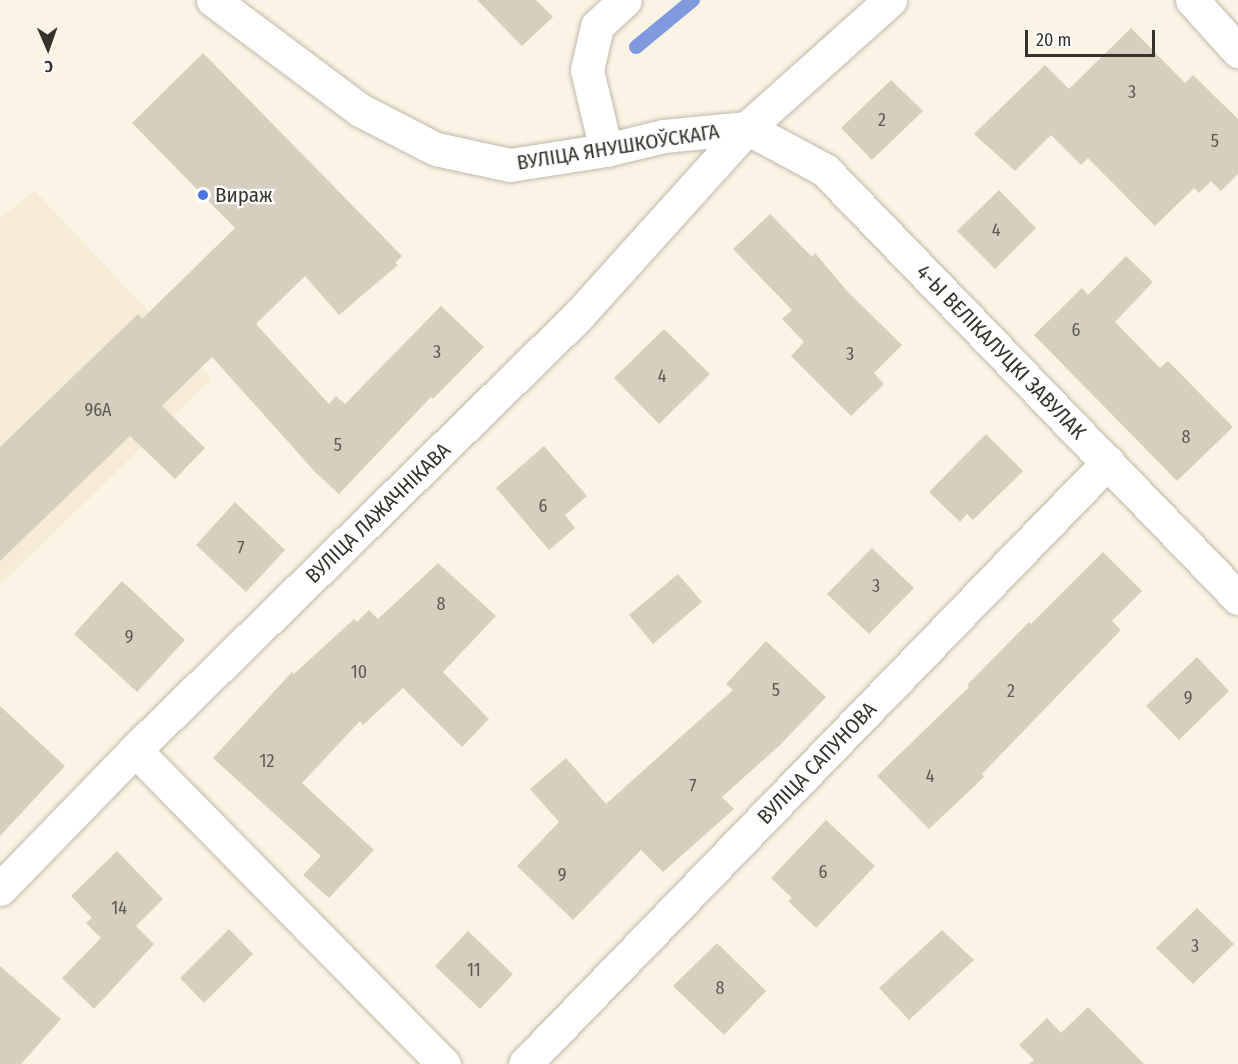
<!DOCTYPE html>
<html>
<head>
<meta charset="utf-8">
<style>
	body { margin:0 }
	#map { position:relative; width:1238px; height:1064px; overflow:hidden; background:#fbf4e4; font-family:"Fira Sans Condensed",sans-serif }
	div>[style] { position:absolute }
	.built>* { inset:0; background:#f6ecd4 }
	.stream>* { height:14px; margin:-7px; padding:0 7px; transform-origin:7px; border-radius:7px; background:#7f9ade }
	.building>* { inset:0; background:#d6cfbe }
	.roads { filter:drop-shadow(0 0 2px #c0b9a9) drop-shadow(0 0 2px #c0b9a9) }
	.minor>* { height:33px; margin:-16.5px; padding:0 16.5px; transform-origin:16.5px; border-radius:16.5px; background:#fff }
	.dots>* { width:16px; height:16px; translate:-50% -50%; box-sizing:border-box; border:3px solid #fff; border-radius:50% }
	span { translate:-50% -50%; white-space:nowrap; text-align:center; line-height:1.15; -webkit-text-stroke:4.5px #fff; paint-order:stroke }
	.number-label { font-size:18px; color:#5d5a50 }
	.number-label span { -webkit-text-stroke-width:0 }
	.street-label { font-size:21px; color:#35332c }
	.poi-label { font-size:21px; color:#35332c }
	.left { translate:0 -50%; text-align:left }
	.north { position:absolute; left:18px; top:18px; width:60px; height:60px; -webkit-text-stroke:4px #fff; paint-order:stroke; rotate:178deg; font-size:16px; font-weight:700; line-height:24px; text-align:center; color:#35332c }
	.north::after { content:''; display:block; margin:auto; width:21px; height:27px; background:#35332c; clip-path:polygon(50% 0,100% 100%,50% 72%,0 100%) }
	.scale { position:absolute; left:1025px; top:30px; width:130px; height:27px; box-sizing:border-box; border:3px solid #35332c; border-top:0; padding-left:8px; font-size:18px; line-height:21px; white-space:nowrap; color:#35332c; -webkit-text-stroke:4px #fff; paint-order:stroke }
</style>
</head>
<body>
<div id="map">
	<div class="built">
		<div style="clip-path:polygon(35px 191px,212px 379px,0 585px,0 218px)"></div>
	</div>
	<div class="stream">
		<div style="left:636px;top:47px;width:74px;rotate:-39.5deg"></div>
	</div>
	<div class="building">
		<div style="clip-path:polygon(477px 0,536px 0,553px 17px,522px 46px)"></div>
		<div style="clip-path:polygon(1131px 28px,1185px 83px,1193px 75px,1238px 119px,1238px 174px,1221px 191px,1211px 181px,1199px 193px,1194px 188px,1155px 226px,1088px 158px,1081px 165px,1051px 135px,1015px 171px,974px 134px,1045px 65px,1069px 89px)"></div>
		<div style="clip-path:polygon(203px 53px,402px 256px,395px 263px,398px 265px,339px 315px,305px 276px,256px 324px,329px 404px,336px 396px,345px 404px,441px 306px,484px 347px,433px 399px,431px 397px,339px 494px,316px 473px,212px 357px,162px 406px,205px 448px,175px 479px,130px 436px,0 561px,0 447px,138px 314px,142px 319px,235px 228px,132px 123px)"></div>
		<div style="clip-path:polygon(891px 80px,923px 111px,872px 160px,841px 128px)"></div>
		<div style="clip-path:polygon(999px 190px,1036px 228px,995px 269px,957px 231px)"></div>
		<div style="clip-path:polygon(770px 214px,812px 257px,815px 253px,847px 291px,902px 345px,874px 373px,884px 384px,851px 416px,791px 356px,804px 342px,782px 319px,792px 310px,733px 249px)"></div>
		<div style="clip-path:polygon(1126px 256px,1153px 282px,1115px 322px,1160px 368px,1168px 361px,1233px 427px,1177px 481px,1034px 335px,1082px 288px,1088px 295px)"></div>
		<div style="clip-path:polygon(664px 329px,710px 374px,659px 424px,614px 378px)"></div>
		<div style="clip-path:polygon(986px 434px,1023px 471px,973px 520px,967px 514px,960px 522px,929px 492px)"></div>
		<div style="clip-path:polygon(544px 446px,587px 496px,565px 515px,575px 528px,549px 550px,496px 488px)"></div>
		<div style="clip-path:polygon(235px 502px,285px 550px,246px 592px,196px 545px)"></div>
		<div style="clip-path:polygon(872px 548px,914px 588px,869px 634px,827px 594px)"></div>
		<div style="clip-path:polygon(1103px 552px,1142px 591px,1112px 621px,1121px 630px,982px 774px,984px 777px,929px 829px,877px 776px,969px 687px,967px 685px,1029px 622px,1031px 624px)"></div>
		<div style="clip-path:polygon(438px 563px,496px 616px,443px 672px,489px 719px,462px 747px,403px 688px,363px 725px,360px 721px,302px 783px,374px 850px,329px 898px,303px 875px,321px 856px,213px 758px,292px 672px,294px 674px,354px 619px,357px 622px,369px 610px,378px 619px)"></div>
		<div style="clip-path:polygon(678px 574px,702px 602px,653px 644px,629px 615px)"></div>
		<div style="clip-path:polygon(122px 581px,185px 640px,137px 692px,74px 634px)"></div>
		<div style="clip-path:polygon(766px 641px,826px 697px,780px 745px,722px 797px,734px 809px,663px 872px,641px 850px,573px 920px,517px 866px,559px 822px,530px 789px,566px 758px,606px 804px,733px 690px,726px 684px)"></div>
		<div style="clip-path:polygon(1197px 657px,1229px 691px,1179px 740px,1146px 706px)"></div>
		<div style="clip-path:polygon(0 706px,65px 766px,0 836px)"></div>
		<div style="clip-path:polygon(826px 820px,875px 866px,816px 928px,788px 901px,792px 898px,771px 878px)"></div>
		<div style="clip-path:polygon(117px 851px,163px 899px,136px 926px,154px 944px,94px 1009px,62px 978px,101px 938px,86px 923px,92px 918px,71px 896px)"></div>
		<div style="clip-path:polygon(1197px 908px,1234px 944px,1193px 984px,1156px 948px)"></div>
		<div style="clip-path:polygon(229px 929px,253px 954px,204px 1003px,180px 978px)"></div>
		<div style="clip-path:polygon(942px 930px,974px 960px,909px 1020px,879px 988px)"></div>
		<div style="clip-path:polygon(468px 931px,513px 974px,480px 1009px,435px 966px)"></div>
		<div style="clip-path:polygon(717px 943px,766px 991px,724px 1035px,673px 986px)"></div>
		<div style="clip-path:polygon(0 966px,61px 1019px,21px 1064px,0 1064px)"></div>
		<div style="clip-path:polygon(1088px 1007px,1144px 1064px,1029px 1064px,1034px 1060px,1019px 1045px,1047px 1018px,1061px 1033px)"></div>
	</div>
	<div class="roads">
		<div class="minor">
			<div style="left:213px;top:0;width:184px;rotate:36.8deg"></div>
			<div style="left:360px;top:110px;width:85px;rotate:27.2deg"></div>
			<div style="left:436px;top:149px;width:76px;rotate:12.2deg"></div>
			<div style="left:510px;top:165px;width:97px;rotate:-8.9deg"></div>
			<div style="left:606px;top:150px;width:60px;rotate:-13.6deg"></div>
			<div style="left:664px;top:136px;width:83px;rotate:-5.5deg"></div>
			<div style="left:1192px;top:0;width:69px;rotate:48deg"></div>
			<div style="left:747px;top:128px;width:89px;rotate:28.3deg"></div>
			<div style="left:825px;top:170px;width:595px;rotate:46.02deg"></div>
			<div style="left:606px;top:150px;width:82px;rotate:-103.4deg"></div>
			<div style="left:587px;top:70px;width:45px;rotate:-77.2deg"></div>
			<div style="left:597px;top:26px;width:38px;rotate:-43deg"></div>
			<div style="left:135px;top:750px;width:441px;rotate:45.5deg"></div>
			<div style="left:0;top:889px;width:194px;rotate:-45.8deg"></div>
			<div style="left:135px;top:750px;width:620px;rotate:-44.41deg"></div>
			<div style="left:578px;top:316px;width:253px;rotate:-48deg"></div>
			<div style="left:747px;top:128px;width:192px;rotate:-41.8deg"></div>
			<div style="left:525px;top:1064px;width:838px;rotate:-45.92deg"></div>
		</div>
	</div>
	<div class="dots">
		<div style="left:203px;top:195px;background:#4c73e6"></div>
	</div>
	<div class="number-label">
		<span style="left:1132px;top:92px">3</span>
		<span style="left:882px;top:120px">2</span>
		<span style="left:1215px;top:141px">5</span>
		<span style="left:996px;top:230px">4</span>
		<span style="left:1076px;top:330px">6</span>
		<span style="left:437px;top:352px">3</span>
		<span style="left:850px;top:354px">3</span>
		<span style="left:662px;top:376px">4</span>
		<span style="left:98px;top:410px">96А</span>
		<span style="left:1186px;top:437px">8</span>
		<span style="left:338px;top:445px">5</span>
		<span style="left:543px;top:506px">6</span>
		<span style="left:241px;top:548px">7</span>
		<span style="left:876px;top:586px">3</span>
		<span style="left:441px;top:604px">8</span>
		<span style="left:129px;top:637px">9</span>
		<span style="left:359px;top:672px">10</span>
		<span style="left:776px;top:690px">5</span>
		<span style="left:1011px;top:691px">2</span>
		<span style="left:1188px;top:698px">9</span>
		<span style="left:267px;top:761px">12</span>
		<span style="left:930px;top:776px">4</span>
		<span style="left:693px;top:786px">7</span>
		<span style="left:823px;top:872px">6</span>
		<span style="left:562px;top:875px">9</span>
		<span style="left:119px;top:908px">14</span>
		<span style="left:1195px;top:946px">3</span>
		<span style="left:474px;top:970px">11</span>
		<span style="left:720px;top:988px">8</span>
	</div>
	<div class="street-label">
		<span style="left:618px;top:147px;rotate:-9deg">ВУЛІЦА ЯНУШКОЎСКАГА</span>
		<span style="left:1001px;top:352px;rotate:46deg">4-Ы ВЕЛІКАЛУЦКІ ЗАВУЛАК</span>
		<span style="left:378px;top:513px;rotate:-44deg">ВУЛІЦА ЛАЖАЧНІКАВА</span>
		<span style="left:817px;top:763px;rotate:-46deg">ВУЛІЦА САПУНОВА</span>
	</div>
	<div class="poi-label">
		<span class="left" style="left:215px;top:195px">Вираж</span>
	</div>
	<div class="north">С</div>
	<div class="scale">20 m</div>
</div>
</body>
</html>
